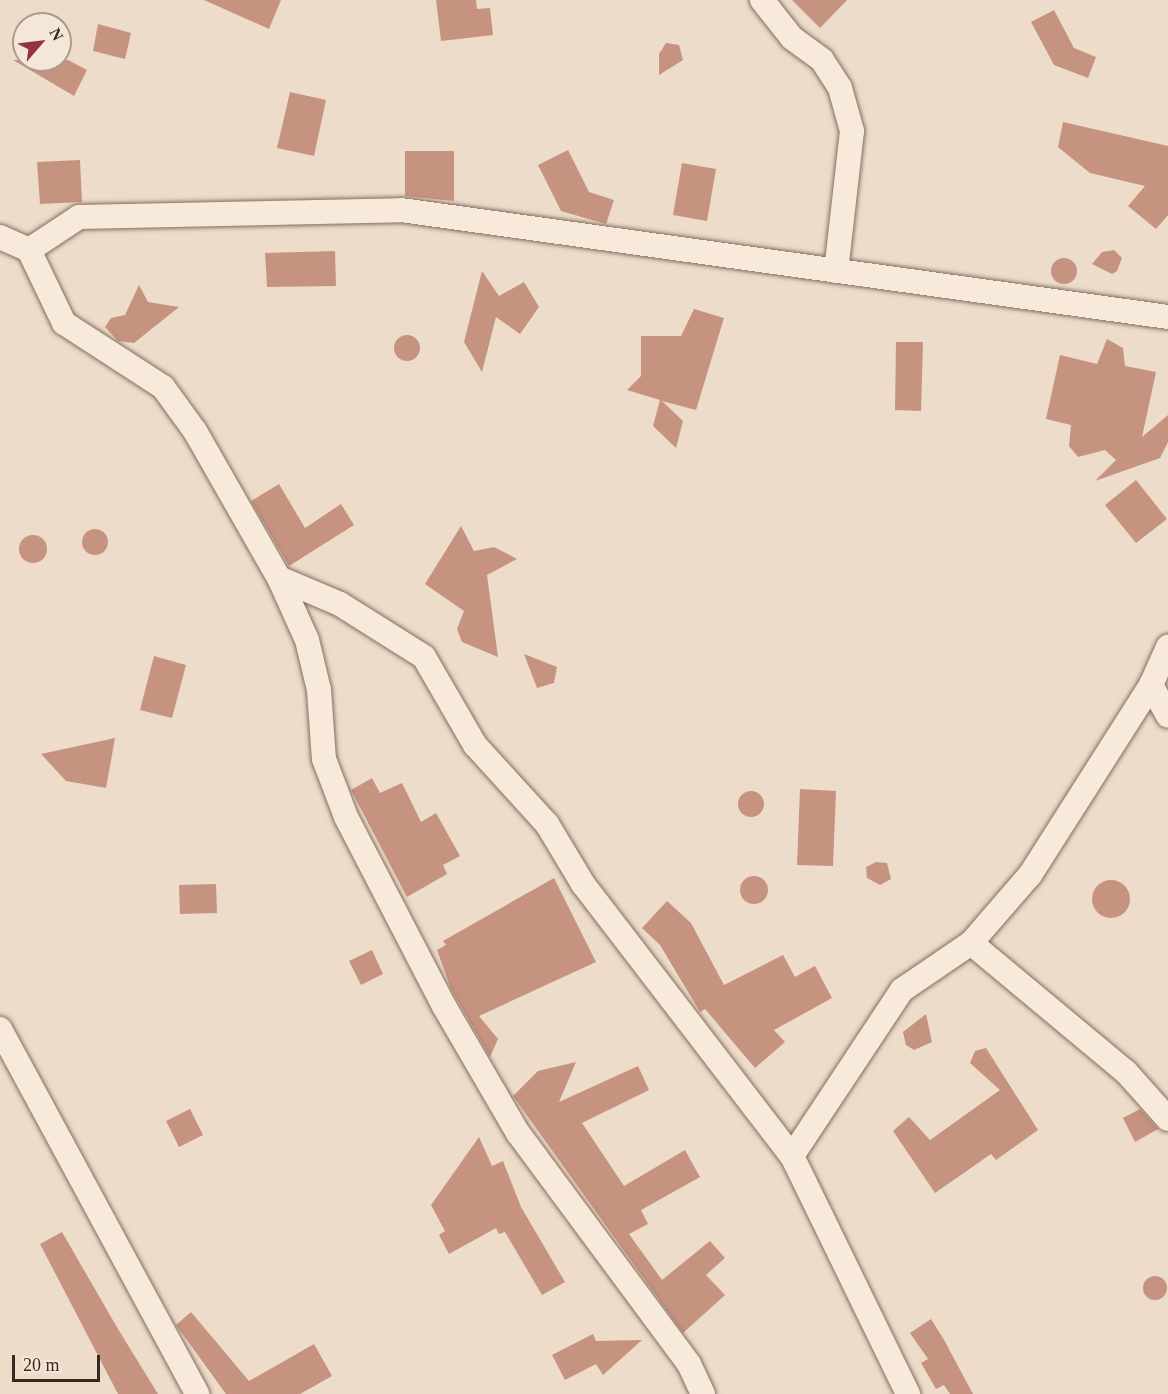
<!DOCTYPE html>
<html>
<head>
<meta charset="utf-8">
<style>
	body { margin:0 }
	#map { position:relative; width:1168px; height:1394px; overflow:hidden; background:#ecdcc9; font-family:Georgia,serif }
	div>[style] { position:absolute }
	.building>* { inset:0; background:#c79381 }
	.round { border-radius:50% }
	.roads { filter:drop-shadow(0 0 2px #876d5e) drop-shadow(0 0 2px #876d5e) }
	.street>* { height:24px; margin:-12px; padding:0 12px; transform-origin:12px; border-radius:12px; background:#f7eadb }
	span { translate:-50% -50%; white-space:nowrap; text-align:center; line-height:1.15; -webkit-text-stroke:4.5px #f4e7d8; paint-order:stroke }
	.north { position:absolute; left:12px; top:12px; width:60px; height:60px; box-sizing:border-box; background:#f4e7d8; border:2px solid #a99b8f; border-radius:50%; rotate:62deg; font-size:16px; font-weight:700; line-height:24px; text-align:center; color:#382821 }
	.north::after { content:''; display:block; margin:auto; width:21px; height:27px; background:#923343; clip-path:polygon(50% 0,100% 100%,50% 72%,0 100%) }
	.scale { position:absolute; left:12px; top:1355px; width:88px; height:27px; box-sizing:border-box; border:3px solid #382821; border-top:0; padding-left:8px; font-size:18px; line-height:21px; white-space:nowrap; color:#382821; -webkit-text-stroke:4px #f4e7d8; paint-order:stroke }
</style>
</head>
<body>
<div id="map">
	<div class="building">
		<div style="clip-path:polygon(204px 0,281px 0,269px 29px)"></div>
		<div style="clip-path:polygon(436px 0,476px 0,477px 9px,490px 8px,493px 35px,441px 41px)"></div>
		<div style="clip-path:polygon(792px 0,847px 0,820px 28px)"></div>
		<div style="clip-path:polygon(1054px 10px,1074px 48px,1096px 57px,1088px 78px,1054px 65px,1031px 22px)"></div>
		<div style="clip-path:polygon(98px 24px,131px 33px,125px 59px,93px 51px)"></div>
		<div style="clip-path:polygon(666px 43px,679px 45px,683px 60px,659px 75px,659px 54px)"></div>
		<div style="clip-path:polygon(13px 60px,68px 60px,87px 70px,74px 96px)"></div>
		<div style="clip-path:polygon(290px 92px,326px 100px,314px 156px,277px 148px)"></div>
		<div style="clip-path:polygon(1063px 122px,1168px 146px,1168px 215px,1156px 229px,1128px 206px,1145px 186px,1090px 173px,1058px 147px)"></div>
		<div style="clip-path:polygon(568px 150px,589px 192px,614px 200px,606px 224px,561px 211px,538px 165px)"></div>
		<div style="clip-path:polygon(405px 151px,454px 151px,454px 201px,405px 196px)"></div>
		<div style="clip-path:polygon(80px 160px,82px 202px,40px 204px,37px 162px)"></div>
		<div style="clip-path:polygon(682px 163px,716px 169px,707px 221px,673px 215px)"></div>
		<div style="clip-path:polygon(1114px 250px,1122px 258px,1117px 271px,1112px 274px,1092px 264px,1102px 252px)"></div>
		<div style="clip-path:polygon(335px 251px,336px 286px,267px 287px,265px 253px)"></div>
		<div class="round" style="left:1051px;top:258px;width:26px;height:26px"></div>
		<div style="clip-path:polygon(482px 271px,499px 296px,524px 282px,539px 307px,520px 334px,496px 317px,482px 372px,464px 342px)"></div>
		<div style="clip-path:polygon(139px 285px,148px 302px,179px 307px,134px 343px,118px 341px,105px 327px,111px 318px,125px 315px)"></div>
		<div style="clip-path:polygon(694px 309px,724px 318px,696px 410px,662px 401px,683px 421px,676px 448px,653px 426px,660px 400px,627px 390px,641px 376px,641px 336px,681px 336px)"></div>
		<div class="round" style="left:394px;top:335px;width:26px;height:26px"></div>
		<div style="clip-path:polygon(1107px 339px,1123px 348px,1125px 366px,1156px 372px,1142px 437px,1168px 415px,1168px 442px,1160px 458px,1095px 481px,1116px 460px,1105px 450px,1078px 457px,1069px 446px,1071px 425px,1046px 419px,1060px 355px,1097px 364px)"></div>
		<div style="clip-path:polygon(896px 342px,923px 342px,921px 411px,895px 410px)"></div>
		<div style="clip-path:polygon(1136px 480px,1167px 519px,1136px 543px,1105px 505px)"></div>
		<div style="clip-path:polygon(279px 484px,305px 528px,341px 504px,354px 525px,289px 566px,251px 501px)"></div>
		<div style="clip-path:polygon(461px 526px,474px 551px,494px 547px,517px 559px,487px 575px,498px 657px,462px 642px,457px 629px,464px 611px,425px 584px)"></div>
		<div class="round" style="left:82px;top:529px;width:26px;height:26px"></div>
		<div class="round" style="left:19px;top:535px;width:28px;height:28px"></div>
		<div style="clip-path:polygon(524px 654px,557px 667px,554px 683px,537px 688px)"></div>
		<div style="clip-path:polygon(154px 656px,186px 665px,172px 718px,140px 710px)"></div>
		<div style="clip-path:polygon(115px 738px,106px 788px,66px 781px,41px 754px)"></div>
		<div style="clip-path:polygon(372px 778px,380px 793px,402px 783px,421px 822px,436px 813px,460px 856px,443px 865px,447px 874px,407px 897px,351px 790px)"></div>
		<div style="clip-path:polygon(800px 789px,836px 791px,833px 866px,797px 865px)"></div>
		<div class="round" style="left:738px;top:791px;width:26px;height:26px"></div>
		<div style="clip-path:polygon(876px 862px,887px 863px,891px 879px,880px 885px,867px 878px,866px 867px)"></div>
		<div class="round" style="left:740px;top:876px;width:28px;height:28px"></div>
		<div style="clip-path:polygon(554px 878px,596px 962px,479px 1016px,498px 1039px,490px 1057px,451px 989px,437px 950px,446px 945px,443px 941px)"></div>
		<div class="round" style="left:1092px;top:880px;width:38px;height:38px"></div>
		<div style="clip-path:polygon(216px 884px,217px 913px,180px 914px,179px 885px)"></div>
		<div style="clip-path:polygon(667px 901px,691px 923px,724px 985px,783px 955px,795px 977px,815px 966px,832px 998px,774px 1030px,785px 1042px,755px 1068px,705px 1009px,700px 1012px,660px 945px,642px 928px)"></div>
		<div style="clip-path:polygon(372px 950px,383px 974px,361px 985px,349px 961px)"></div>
		<div style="clip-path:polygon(926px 1014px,932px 1042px,914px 1050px,906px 1045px,903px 1032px)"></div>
		<div style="clip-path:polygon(986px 1048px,1038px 1130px,996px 1160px,991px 1154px,935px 1193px,893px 1131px,909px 1117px,930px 1140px,1000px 1090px,970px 1063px,975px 1051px)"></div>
		<div style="clip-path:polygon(576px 1062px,559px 1102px,638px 1066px,649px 1090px,582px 1123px,624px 1186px,685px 1150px,700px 1177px,641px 1210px,648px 1224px,629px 1234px,662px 1280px,710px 1241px,725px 1258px,706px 1275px,725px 1295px,683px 1333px,513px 1096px,538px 1071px)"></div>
		<div style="clip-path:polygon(190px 1109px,203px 1135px,179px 1147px,166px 1121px)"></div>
		<div style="clip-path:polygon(1140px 1109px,1158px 1129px,1135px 1142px,1123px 1118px)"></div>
		<div style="clip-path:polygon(479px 1137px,492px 1166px,503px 1161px,521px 1207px,565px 1282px,542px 1295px,505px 1232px,499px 1234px,496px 1228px,449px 1254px,439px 1235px,445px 1231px,431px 1205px)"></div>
		<div style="clip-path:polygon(62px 1232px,118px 1329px,158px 1394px,118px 1394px,40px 1244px)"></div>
		<div class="round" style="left:1143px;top:1276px;width:24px;height:24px"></div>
		<div style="clip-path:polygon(191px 1312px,249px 1381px,314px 1344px,332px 1376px,300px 1394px,226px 1394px,176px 1325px)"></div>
		<div style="clip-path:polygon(931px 1319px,943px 1338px,973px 1394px,950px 1394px,944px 1385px,936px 1389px,921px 1363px,928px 1359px,910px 1333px)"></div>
		<div style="clip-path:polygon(593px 1334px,596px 1341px,642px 1340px,603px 1375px,596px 1364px,565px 1380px,552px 1355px)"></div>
	</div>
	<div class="roads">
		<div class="street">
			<div style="left:762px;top:0;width:48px;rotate:51.7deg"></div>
			<div style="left:792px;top:38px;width:37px;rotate:36deg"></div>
			<div style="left:822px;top:60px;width:33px;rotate:57deg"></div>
			<div style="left:840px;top:88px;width:45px;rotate:74.4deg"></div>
			<div style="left:852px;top:131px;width:141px;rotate:96.5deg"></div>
			<div style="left:0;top:237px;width:32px;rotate:24deg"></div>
			<div style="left:29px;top:250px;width:81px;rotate:64.4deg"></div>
			<div style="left:64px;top:323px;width:118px;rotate:32.9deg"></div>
			<div style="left:163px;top:387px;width:54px;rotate:54deg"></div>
			<div style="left:195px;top:431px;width:169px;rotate:60.3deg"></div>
			<div style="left:279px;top:578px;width:68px;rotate:65.7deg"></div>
			<div style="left:307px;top:640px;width:51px;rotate:76.5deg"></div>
			<div style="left:319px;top:690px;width:69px;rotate:85.9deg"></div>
			<div style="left:324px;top:759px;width:62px;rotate:69.2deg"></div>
			<div style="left:346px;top:817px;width:213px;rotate:62.6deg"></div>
			<div style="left:444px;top:1006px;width:147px;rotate:59.8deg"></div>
			<div style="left:518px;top:1133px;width:287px;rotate:53.5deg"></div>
			<div style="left:689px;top:1364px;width:33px;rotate:65deg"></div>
			<div style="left:29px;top:250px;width:60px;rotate:-33.4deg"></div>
			<div style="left:79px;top:217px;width:322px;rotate:-1.2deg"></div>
			<div style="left:401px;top:210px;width:774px;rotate:7.94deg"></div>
			<div style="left:279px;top:578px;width:66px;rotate:23.1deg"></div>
			<div style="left:340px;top:604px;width:99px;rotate:32.2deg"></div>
			<div style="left:424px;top:657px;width:102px;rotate:59.9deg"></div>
			<div style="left:475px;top:745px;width:107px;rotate:47.7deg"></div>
			<div style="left:547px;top:824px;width:70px;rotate:59deg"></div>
			<div style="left:583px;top:884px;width:343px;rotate:52.5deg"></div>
			<div style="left:792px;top:1156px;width:265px;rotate:64deg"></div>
			<div style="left:1151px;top:685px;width:35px;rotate:61deg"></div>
			<div style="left:971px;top:943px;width:202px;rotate:39.8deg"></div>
			<div style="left:1126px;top:1072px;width:63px;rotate:48.2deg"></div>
			<div style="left:0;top:1029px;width:415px;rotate:61.6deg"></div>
			<div style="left:792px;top:1156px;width:199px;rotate:-56.5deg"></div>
			<div style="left:902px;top:990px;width:83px;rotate:-34.3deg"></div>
			<div style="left:971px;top:943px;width:90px;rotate:-49.1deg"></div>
			<div style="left:1030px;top:875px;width:225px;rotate:-57.5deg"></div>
			<div style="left:1151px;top:685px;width:42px;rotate:-65.9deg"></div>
		</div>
	</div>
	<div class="north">N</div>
	<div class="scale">20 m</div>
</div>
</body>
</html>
